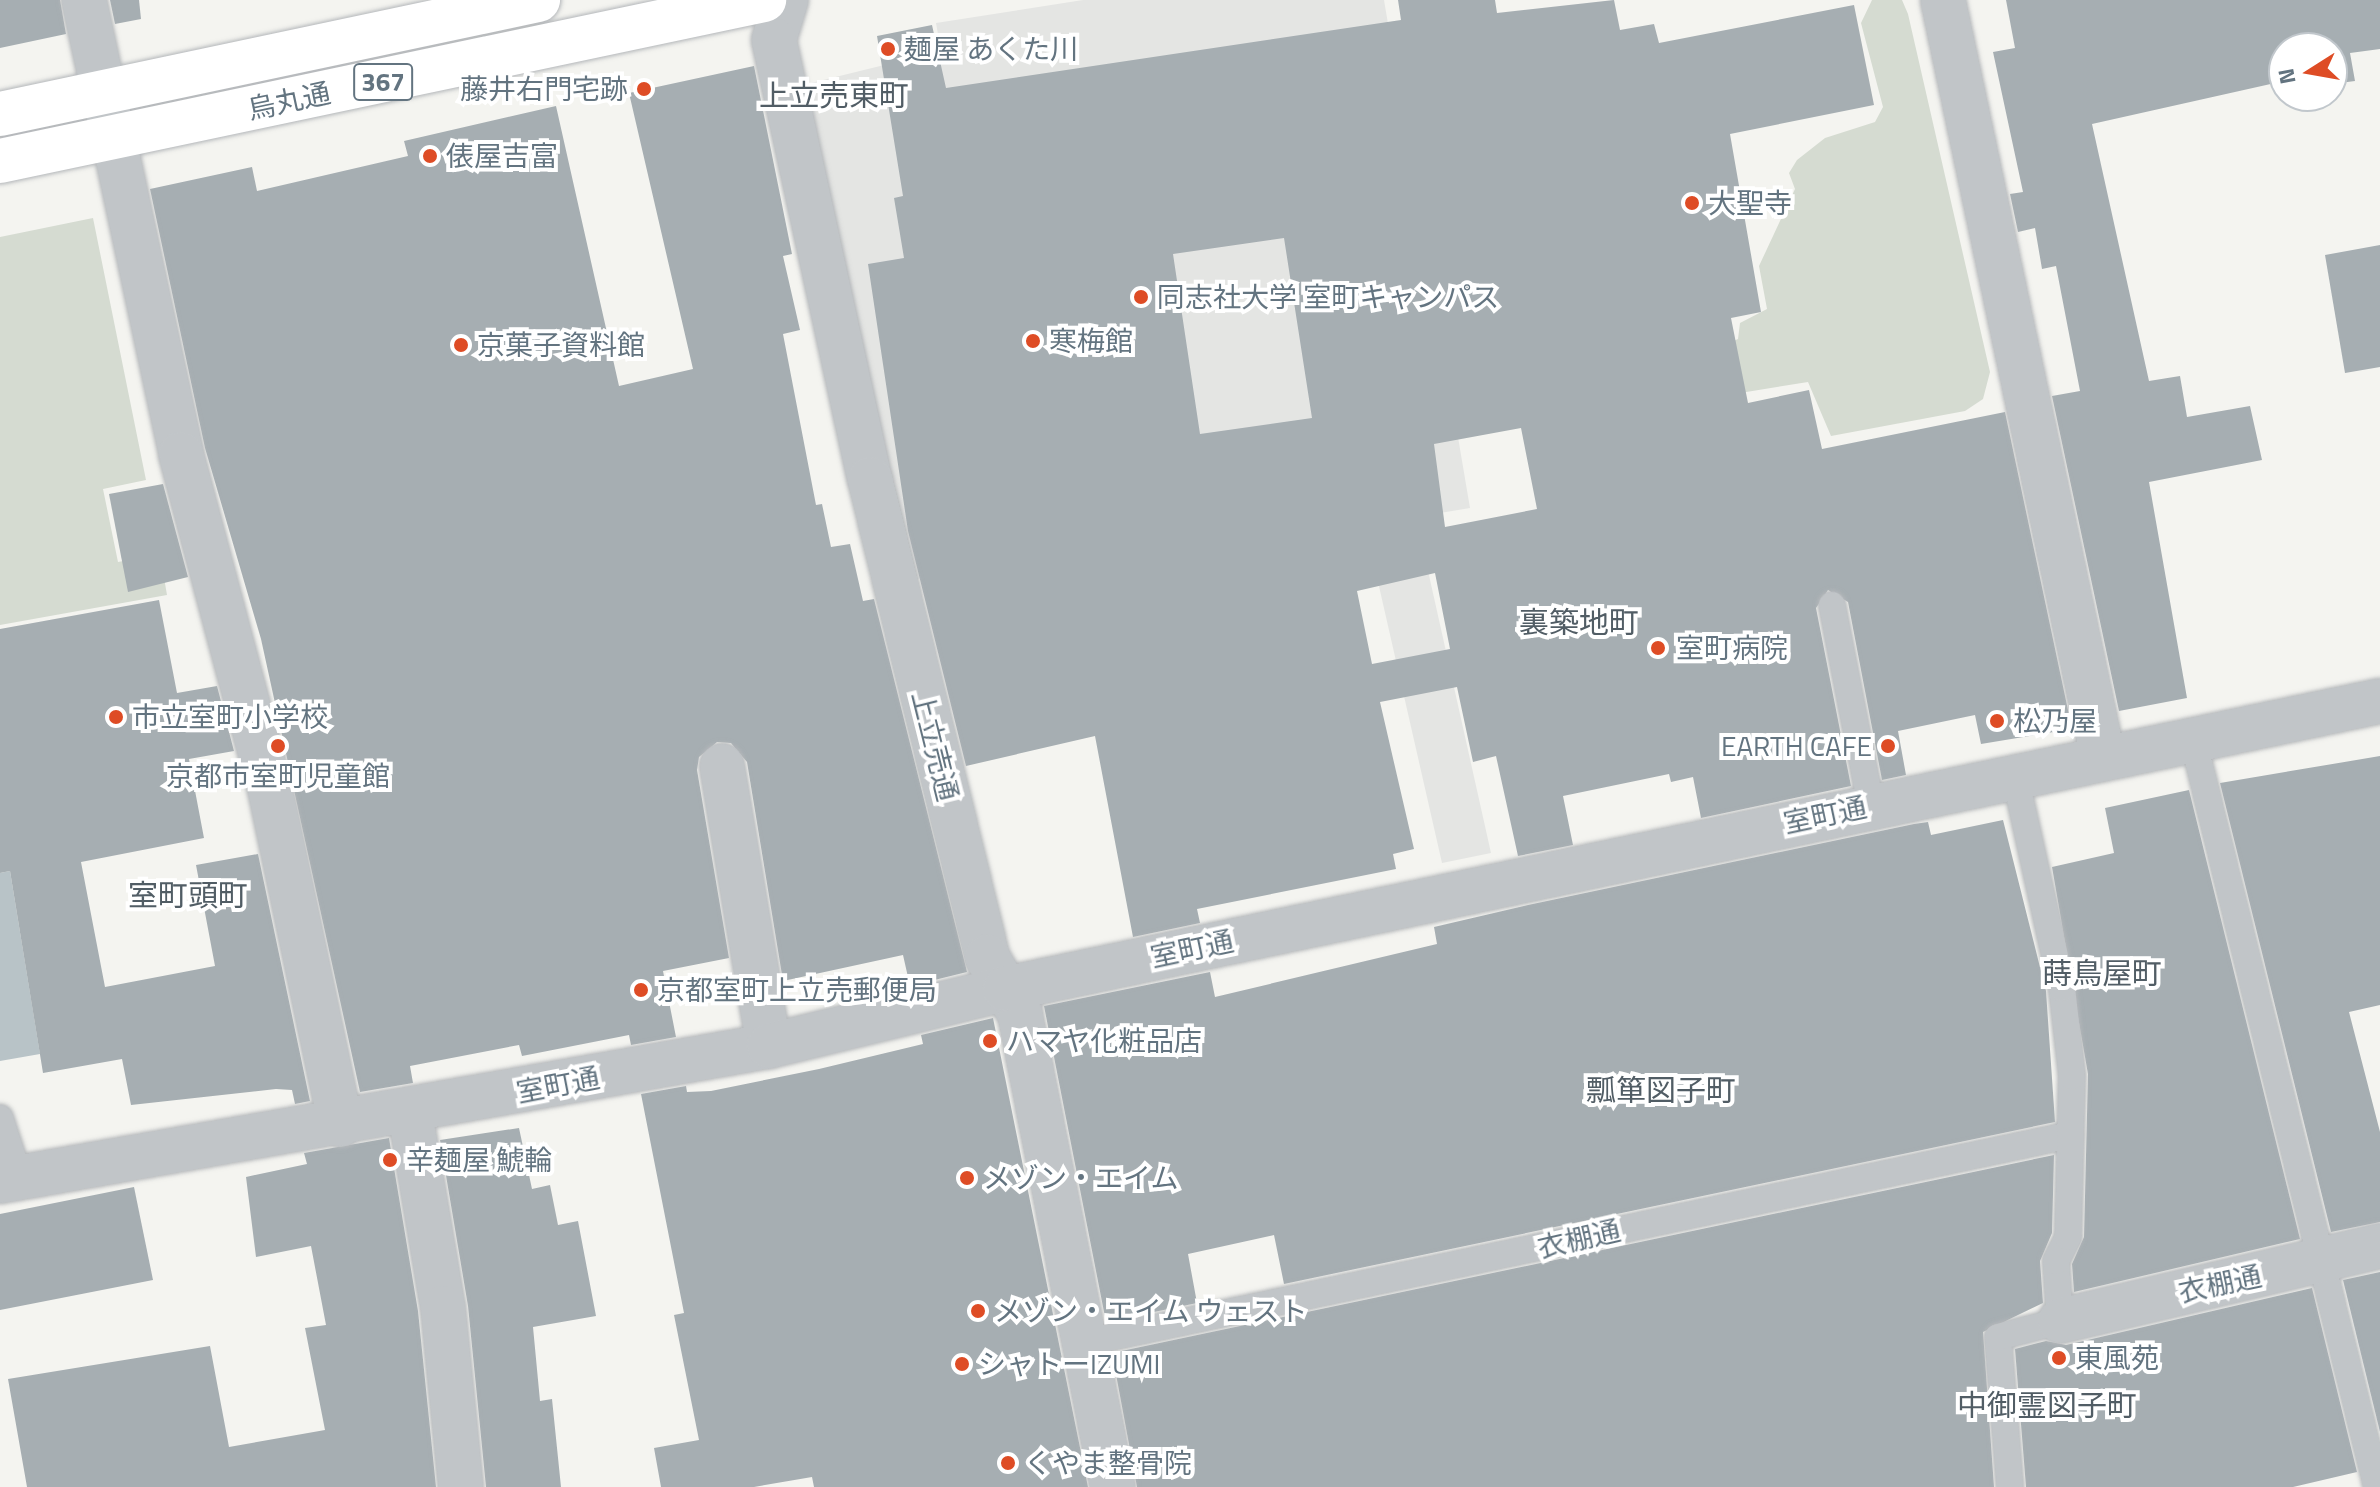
<!DOCTYPE html>
<html>
<head>
<meta charset="utf-8">
<style>
	body { margin:0 }
	#map { position:relative; width:2380px; height:1487px; overflow:hidden; background:#f4f4f0; font-family:"Titillium Web","Noto Sans JP",sans-serif }
	div>[style] { position:absolute }
	.built>* { inset:0; background:#e4e5e3 }
	.green>* { inset:0; background:#d5dbd1 }
	.water>* { inset:0; background:#b8c3c7 }
	.building>* { inset:0; background:#a6aeb2 }
	.roads { filter:drop-shadow(0 0 2px #b4b7ba) drop-shadow(0 0 2px #b4b7ba) }
	.lane>* { height:26px; margin:-13px; padding:0 13px; transform-origin:13px; border-radius:13px; background:#c1c5c8 }
	.street>* { height:44px; margin:-22px; padding:0 22px; transform-origin:22px; border-radius:22px; background:#c1c5c8 }
	.highway>* { height:44px; margin:-22px; padding:0 22px; transform-origin:22px; border-radius:22px; background:#fff }
	.dots>* { width:22px; height:22px; translate:-50% -50%; box-sizing:border-box; border:4px solid #fff; border-radius:50% }
	span { translate:-50% -50%; white-space:nowrap; text-align:center; line-height:1.15; -webkit-text-stroke:8px #fff; paint-order:stroke }
	.shield-label span { padding:2px 6px; background:#fff; border:2px solid; border-radius:6px; -webkit-text-stroke-width:0 }
	.shield-label { font-size:26px; color:#637480; font-weight:700 }
	.poi-label { font-size:28px; color:#637480 }
	.left { translate:0 -50%; text-align:left }
	.right { translate:-100% -50%; text-align:right }
	.street-label { font-size:28px; color:#637480 }
	.neighbourhood-label { font-size:30px; color:#515d65 }
	.north { position:absolute; left:2268px; top:32px; width:80px; height:80px; box-sizing:border-box; background:#fff; border:2px solid #c1c7cc; border-radius:50%; rotate:259deg; font-size:22px; font-weight:700; line-height:32px; text-align:center; color:#637480 }
	.north::after { content:''; display:block; margin:auto; width:28px; height:36px; background:#de4c25; clip-path:polygon(50% 0,100% 100%,50% 72%,0 100%) }
</style>
</head>
<body>
<div id="map">
	<div class="built">
		<div style="clip-path:polygon(1083px 0,1384px 0,1470px 508px,1416px 517px,1491px 853px,1442px 863px,1368px 538px,1066px 552px,911px 580px,799px 86px,941px 51px,936px 23px)"></div>
	</div>
	<div class="green">
		<div style="clip-path:polygon(1872px 0,1902px 0,1908px 14px,1990px 372px,1983px 399px,1965px 411px,1831px 436px,1808px 382px,1734px 394px,1724px 345px,1738px 339px,1740px 323px,1767px 309px,1759px 266px,1795px 189px,1789px 173px,1797px 160px,1825px 138px,1875px 122px,1883px 107px,1861px 23px)"></div>
		<div style="clip-path:polygon(93px 218px,146px 480px,103px 489px,118px 562px,160px 554px,167px 595px,0 625px,0 237px)"></div>
	</div>
	<div class="water">
		<div style="clip-path:polygon(10px 871px,40px 1054px,0 1061px,0 873px)"></div>
	</div>
	<div class="building">
		<div style="clip-path:polygon(0 0,60px 0,66px 34px,0 48px)"></div>
		<div style="clip-path:polygon(110px 0,139px 0,141px 19px,115px 24px)"></div>
		<div style="clip-path:polygon(evenodd,1398px 0,1495px 0,1497px 13px,1614px 0,1620px 30px,1654px 24px,1659px 43px,1854px 5px,1874px 105px,1730px 134px,1761px 312px,1731px 318px,1748px 403px,1809px 390px,1822px 449px,2005px 412px,2072px 729px,1981px 744px,1975px 715px,1898px 731px,1906px 775px,1882px 780px,1848px 602px,1828px 590px,1816px 608px,1851px 786px,1701px 818px,1693px 777px,1671px 782px,1669px 774px,1563px 796px,1573px 845px,1518px 856px,1496px 756px,1473px 762px,1457px 687px,1380px 702px,1414px 849px,1393px 854px,1396px 869px,1197px 909px,1200px 923px,1133px 937px,1095px 736px,966px 766px,908px 531px,868px 264px,904px 258px,894px 198px,903px 196px,877px 36px,932px 25px,946px 88px,1401px 20px,1398px 0,1284px 238px,1312px 418px,1200px 434px,1173px 254px,1284px 238px,1398px 0,1521px 428px,1537px 509px,1445px 527px,1434px 444px,1521px 428px,1398px 0,1435px 573px,1450px 649px,1372px 664px,1357px 591px,1435px 573px)"></div>
		<div style="clip-path:polygon(2006px 0,2380px 0,2380px 49px,2350px 53px,2355px 81px,2332px 84px,2332px 48px,2284px 48px,2284px 81px,2092px 124px,2149px 381px,2180px 376px,2187px 417px,2250px 406px,2262px 460px,2149px 482px,2187px 698px,2119px 711px,2052px 396px,2080px 391px,2056px 266px,2042px 269px,2035px 228px,2018px 232px,2010px 194px,2023px 192px,1993px 52px,2015px 48px)"></div>
		<div style="clip-path:polygon(754px 66px,792px 254px,783px 256px,800px 330px,783px 334px,816px 505px,822px 504px,831px 547px,850px 544px,863px 601px,874px 599px,967px 972px,910px 986px,903px 955px,783px 981px,747px 762px,731px 743px,717px 742px,699px 757px,697px 770px,729px 958px,663px 971px,676px 1037px,631px 1045px,629px 1035px,522px 1056px,519px 1045px,410px 1066px,413px 1083px,360px 1092px,261px 639px,205px 448px,150px 189px,252px 167px,257px 191px,408px 156px,404px 141px,556px 106px,619px 386px,693px 369px,629px 93px)"></div>
		<div style="clip-path:polygon(2380px 245px,2380px 367px,2345px 373px,2325px 255px)"></div>
		<div style="clip-path:polygon(163px 484px,188px 577px,128px 592px,109px 494px)"></div>
		<div style="clip-path:polygon(159px 600px,177px 693px,217px 686px,234px 751px,189px 759px,204px 838px,81px 862px,105px 987px,215px 966px,196px 865px,258px 854px,310px 1101px,295px 1104px,292px 1090px,276px 1089px,131px 1105px,122px 1059px,43px 1073px,10px 871px,0 873px,0 629px)"></div>
		<div style="clip-path:polygon(2380px 756px,2380px 1005px,2349px 1012px,2380px 1132px,2380px 1222px,2331px 1232px,2220px 783px)"></div>
		<div style="clip-path:polygon(2189px 790px,2300px 1239px,2074px 1292px,2072px 1264px,2084px 1237px,2088px 1074px,2052px 867px,2114px 853px,2105px 808px)"></div>
		<div style="clip-path:polygon(2003px 820px,2046px 991px,2055px 1122px,1284px 1284px,1274px 1235px,1188px 1254px,1197px 1303px,1106px 1322px,1044px 1006px,1210px 972px,1215px 997px,1437px 944px,1434px 927px,1528px 905px,1914px 824px,1928px 822px,1931px 835px)"></div>
		<div style="clip-path:polygon(993px 1018px,1088px 1487px,814px 1487px,812px 1477px,754px 1487px,661px 1487px,654px 1448px,699px 1440px,674px 1315px,684px 1313px,641px 1094px,686px 1086px,687px 1092px,711px 1091px,819px 1069px,923px 1044px,921px 1035px)"></div>
		<div style="clip-path:polygon(519px 1128px,532px 1189px,550px 1185px,558px 1225px,578px 1221px,596px 1316px,533px 1327px,540px 1401px,552px 1399px,561px 1487px,486px 1487px,468px 1306px,440px 1140px)"></div>
		<div style="clip-path:polygon(389px 1138px,418px 1311px,436px 1487px,27px 1487px,8px 1379px,210px 1346px,229px 1447px,325px 1430px,305px 1328px,326px 1325px,311px 1246px,256px 1257px,246px 1177px,307px 1164px,304px 1153px)"></div>
		<div style="clip-path:polygon(2054px 1155px,2052px 1233px,2040px 1261px,2043px 1303px,1983px 1332px,1994px 1487px,1137px 1487px,1112px 1353px)"></div>
		<div style="clip-path:polygon(134px 1187px,153px 1280px,0 1310px,0 1214px)"></div>
		<div style="clip-path:polygon(2380px 1272px,2380px 1432px,2343px 1280px)"></div>
		<div style="clip-path:polygon(2312px 1288px,2357px 1472px,2293px 1487px,2026px 1487px,2015px 1349px,2046px 1341px,2066px 1345px)"></div>
	</div>
	<div class="roads">
		<div class="lane">
			<div style="left:1832px;top:605px;width:204px;rotate:79deg"></div>
			<div style="left:2193px;top:739px;width:770px;rotate:76.18deg"></div>
			<div style="left:0;top:1118px;width:62px;rotate:72.1deg"></div>
			<div style="left:1088px;top:1342px;width:1004px;rotate:-11.9deg"></div>
			<div style="left:2010px;top:1487px;width:150px;rotate:-94.6deg"></div>
			<div style="left:1998px;top:1337px;width:64px;rotate:-14.5deg"></div>
			<div style="left:2060px;top:1321px;width:60px;rotate:-93.8deg"></div>
			<div style="left:2056px;top:1261px;width:27px;rotate:-63deg"></div>
			<div style="left:2068px;top:1237px;width:161px;rotate:-88.6deg"></div>
			<div style="left:2072px;top:1076px;width:89px;rotate:-96.5deg"></div>
			<div style="left:2062px;top:988px;width:217px;rotate:-102.5deg"></div>
		</div>
		<div class="street">
			<div style="left:84px;top:0;width:464px;rotate:77.9deg"></div>
			<div style="left:181px;top:454px;width:347px;rotate:75.1deg"></div>
			<div style="left:270px;top:789px;width:343px;rotate:78.1deg"></div>
			<div style="left:786px;top:0;width:42px;rotate:106.7deg"></div>
			<div style="left:774px;top:40px;width:449px;rotate:77.7deg"></div>
			<div style="left:870px;top:479px;width:492px;rotate:76.2deg"></div>
			<div style="left:987px;top:957px;width:66px;rotate:59.9deg"></div>
			<div style="left:1020px;top:1014px;width:482px;rotate:78.9deg"></div>
			<div style="left:1943px;top:0;width:774px;rotate:78.07deg"></div>
			<div style="left:722px;top:766px;width:284px;rotate:80.5deg"></div>
			<div style="left:410px;top:1113px;width:198px;rotate:80.4deg"></div>
			<div style="left:443px;top:1308px;width:180px;rotate:84.3deg"></div>
			<div style="left:0;top:1181px;width:781px;rotate:-9.96deg"></div>
			<div style="left:769px;top:1046px;width:243px;rotate:-13.6deg"></div>
			<div style="left:1005px;top:989px;width:1405px;rotate:-11.83deg"></div>
			<div style="left:2060px;top:1321px;width:329px;rotate:-13.2deg"></div>
		</div>
		<div class="highway">
			<div style="left:0;top:114px;width:550px;rotate:-11.96deg"></div>
			<div style="left:0;top:161px;width:781px;rotate:-11.9deg"></div>
		</div>
	</div>
	<div class="dots">
		<div style="left:888px;top:49px;background:#de4c25"></div>
		<div style="left:644px;top:89px;background:#de4c25"></div>
		<div style="left:430px;top:156px;background:#de4c25"></div>
		<div style="left:1692px;top:203px;background:#de4c25"></div>
		<div style="left:1141px;top:297px;background:#de4c25"></div>
		<div style="left:1033px;top:341px;background:#de4c25"></div>
		<div style="left:461px;top:345px;background:#de4c25"></div>
		<div style="left:1658px;top:648px;background:#de4c25"></div>
		<div style="left:116px;top:717px;background:#de4c25"></div>
		<div style="left:1997px;top:721px;background:#de4c25"></div>
		<div style="left:278px;top:746px;background:#de4c25"></div>
		<div style="left:1888px;top:746px;background:#de4c25"></div>
		<div style="left:641px;top:990px;background:#de4c25"></div>
		<div style="left:990px;top:1041px;background:#de4c25"></div>
		<div style="left:390px;top:1160px;background:#de4c25"></div>
		<div style="left:967px;top:1178px;background:#de4c25"></div>
		<div style="left:978px;top:1311px;background:#de4c25"></div>
		<div style="left:2059px;top:1358px;background:#de4c25"></div>
		<div style="left:962px;top:1364px;background:#de4c25"></div>
		<div style="left:1008px;top:1463px;background:#de4c25"></div>
	</div>
	<div class="shield-label">
		<span style="left:383px;top:82px">367</span>
	</div>
	<div class="poi-label">
		<span class="left" style="left:904px;top:49px">麺屋 あくた川</span>
		<span class="right" style="left:628px;top:89px">藤井右門宅跡</span>
		<span class="left" style="left:446px;top:156px">俵屋吉富</span>
		<span class="left" style="left:1708px;top:203px">大聖寺</span>
		<span class="left" style="left:1157px;top:297px">同志社大学 室町キャンパス</span>
		<span class="left" style="left:1049px;top:341px">寒梅館</span>
		<span class="left" style="left:477px;top:345px">京菓子資料館</span>
		<span class="left" style="left:1676px;top:648px">室町病院</span>
		<span class="left" style="left:132px;top:717px">市立室町小学校</span>
		<span class="left" style="left:2013px;top:721px">松乃屋</span>
		<span class="right" style="left:1872px;top:746px">EARTH CAFE</span>
		<span style="left:278px;top:776px">京都市室町児童館</span>
		<span class="left" style="left:657px;top:990px">京都室町上立売郵便局</span>
		<span class="left" style="left:1006px;top:1041px">ハマヤ化粧品店</span>
		<span class="left" style="left:406px;top:1160px">辛麺屋 鯱輪</span>
		<span class="left" style="left:983px;top:1178px">メゾン・エイム</span>
		<span class="left" style="left:994px;top:1311px">メゾン・エイム ウェスト</span>
		<span class="left" style="left:2075px;top:1358px">東風苑</span>
		<span class="left" style="left:978px;top:1364px">シャトーIZUMI</span>
		<span class="left" style="left:1024px;top:1463px">くやま整骨院</span>
	</div>
	<div class="street-label">
		<span style="left:289px;top:101px;rotate:-12deg">烏丸通</span>
		<span style="left:935px;top:746px;rotate:76deg">上立売通</span>
		<span style="left:1825px;top:815px;rotate:-12deg">室町通</span>
		<span style="left:1192px;top:949px;rotate:-12deg">室町通</span>
		<span style="left:558px;top:1085px;rotate:-11deg">室町通</span>
		<span style="left:1579px;top:1239px;rotate:-13deg">衣棚通</span>
		<span style="left:2220px;top:1284px;rotate:-12deg">衣棚通</span>
	</div>
	<div class="neighbourhood-label">
		<span style="left:834px;top:95px">上立売東町</span>
		<span style="left:1579px;top:622px">裏築地町</span>
		<span style="left:188px;top:895px">室町頭町</span>
		<span style="left:2102px;top:973px">蒔鳥屋町</span>
		<span style="left:1661px;top:1090px">瓢箪図子町</span>
		<span style="left:2047px;top:1405px">中御霊図子町</span>
	</div>
	<div class="north">N</div>
</div>
</body>
</html>
